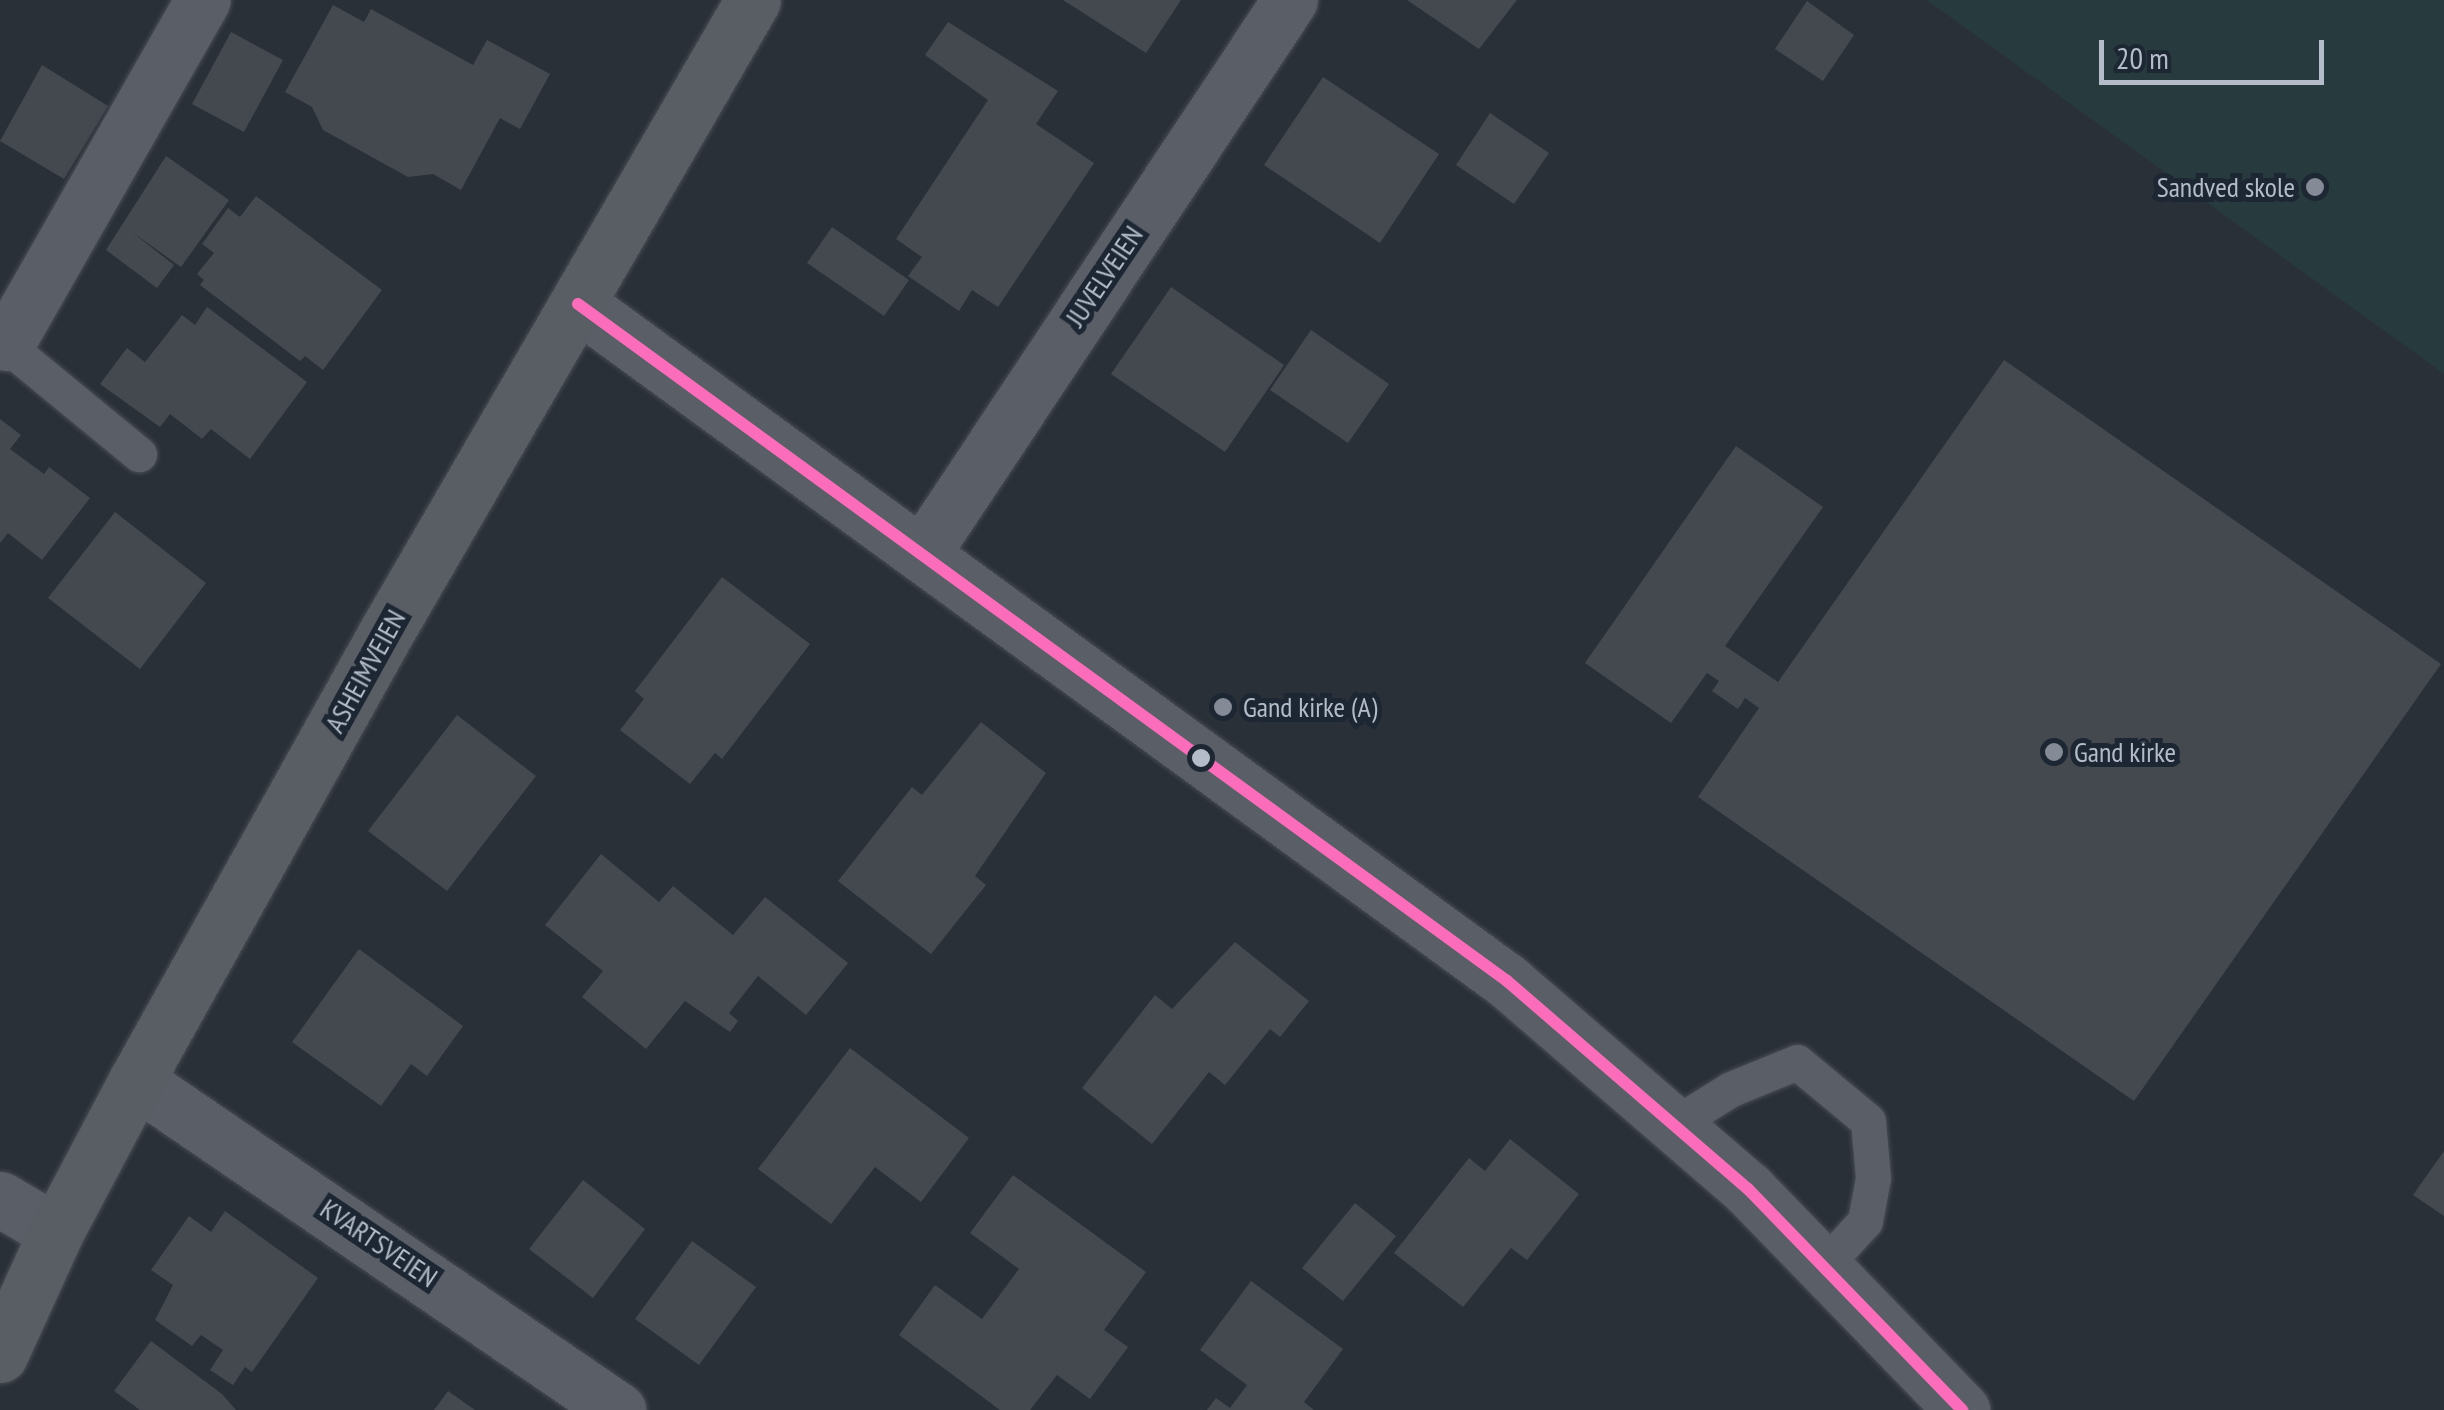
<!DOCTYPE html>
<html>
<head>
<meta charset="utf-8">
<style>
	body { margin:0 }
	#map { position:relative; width:2444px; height:1410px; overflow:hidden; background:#2a3038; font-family:"PT Sans Narrow",sans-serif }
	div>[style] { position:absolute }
	.green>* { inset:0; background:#273a3e }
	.building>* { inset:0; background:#444950 }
	.roads { filter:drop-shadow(0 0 2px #484c53) drop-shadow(0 0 2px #484c53) }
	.service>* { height:35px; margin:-17.5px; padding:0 17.5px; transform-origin:17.5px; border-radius:17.5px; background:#5a5e66 }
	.minor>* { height:55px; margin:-27.5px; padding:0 27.5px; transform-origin:27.5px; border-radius:27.5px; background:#5a5e66 }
	.tertiary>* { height:55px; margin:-27.5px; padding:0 27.5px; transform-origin:27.5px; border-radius:27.5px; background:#5a5e66 }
	.secondary>* { height:55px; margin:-27.5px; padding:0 27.5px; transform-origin:27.5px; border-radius:27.5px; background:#595d64 }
	.bus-1>* { height:12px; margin:-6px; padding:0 6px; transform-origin:6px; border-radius:6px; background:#fb6dba }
	.dots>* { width:28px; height:28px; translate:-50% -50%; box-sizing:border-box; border:5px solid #1d2633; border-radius:50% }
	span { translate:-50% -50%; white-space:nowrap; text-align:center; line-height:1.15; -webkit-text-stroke:10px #1d2633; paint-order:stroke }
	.poi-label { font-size:28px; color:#b4bcc9 }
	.right { translate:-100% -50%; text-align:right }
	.left { translate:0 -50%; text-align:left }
	.street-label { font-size:28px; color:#b4bcc9 }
	.scale { position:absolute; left:2099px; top:40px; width:225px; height:45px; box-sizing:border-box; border:5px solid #b4bcc9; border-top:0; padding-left:12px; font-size:30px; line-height:35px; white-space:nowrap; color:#b4bcc9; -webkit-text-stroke:8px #1d2633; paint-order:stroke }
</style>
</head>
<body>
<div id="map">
	<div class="green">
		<div style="clip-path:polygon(1927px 0,2444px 0,2444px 375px,2444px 374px)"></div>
	</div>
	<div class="building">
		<div style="clip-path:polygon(1063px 0,1181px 0,1146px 53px)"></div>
		<div style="clip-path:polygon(1407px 0,1517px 0,1479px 49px)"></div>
		<div style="clip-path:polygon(1807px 1px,1854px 35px,1823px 81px,1775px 49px)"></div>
		<div style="clip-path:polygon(333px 5px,364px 22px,371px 9px,473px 65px,487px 40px,550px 74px,520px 129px,500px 118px,461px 190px,433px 174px,408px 177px,323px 130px,312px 107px,285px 92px)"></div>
		<div style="clip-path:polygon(948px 22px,1058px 91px,1036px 124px,1094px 163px,998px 307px,972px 290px,959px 311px,908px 276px,922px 257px,896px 239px,988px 100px,925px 55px)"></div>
		<div style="clip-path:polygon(231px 32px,283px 60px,244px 132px,192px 104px)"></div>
		<div style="clip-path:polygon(42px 65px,108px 106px,64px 179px,0 141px)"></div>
		<div style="clip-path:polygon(1323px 77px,1439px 154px,1380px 243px,1264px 165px)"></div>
		<div style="clip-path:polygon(1490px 113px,1549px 153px,1514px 204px,1456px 165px)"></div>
		<div style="clip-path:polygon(166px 156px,229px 200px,181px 267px,132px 232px,174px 265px,157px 288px,106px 250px)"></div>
		<div style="clip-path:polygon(256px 196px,382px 290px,323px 370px,305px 356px,300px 361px,200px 285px,204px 280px,197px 274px,214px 253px,202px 244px,228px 208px,240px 217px)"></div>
		<div style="clip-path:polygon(832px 227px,909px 280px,884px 316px,807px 263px)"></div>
		<div style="clip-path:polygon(1171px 287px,1284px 365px,1225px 452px,1111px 374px)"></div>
		<div style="clip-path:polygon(207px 307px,307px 382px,250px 459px,211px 429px,202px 439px,170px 414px,160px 427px,100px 384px,127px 348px,145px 362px,182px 315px,195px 325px)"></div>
		<div style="clip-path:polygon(1311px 330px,1389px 384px,1348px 443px,1270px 390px)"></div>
		<div style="clip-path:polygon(2004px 360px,2441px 664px,2134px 1101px,1698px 797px,1759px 708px,1745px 698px,1738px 709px,1712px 691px,1719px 681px,1707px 673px,1671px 723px,1585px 663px,1736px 446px,1823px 507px,1725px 646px,1778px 682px)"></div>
		<div style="clip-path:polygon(0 419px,21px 435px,10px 449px,44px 474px,49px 467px,90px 498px,42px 560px,8px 533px,0 543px)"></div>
		<div style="clip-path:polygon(115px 512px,206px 583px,140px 669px,48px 598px)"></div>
		<div style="clip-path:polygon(722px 577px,810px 644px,722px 759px,715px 753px,690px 784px,620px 730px,644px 699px,635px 691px)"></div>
		<div style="clip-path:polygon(457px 715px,536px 776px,447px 891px,368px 831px)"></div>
		<div style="clip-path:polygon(981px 722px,1046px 773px,975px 876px,986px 885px,931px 954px,838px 881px,912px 787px,922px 795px)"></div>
		<div style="clip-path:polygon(601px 854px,659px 902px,673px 886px,733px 935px,765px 897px,848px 963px,806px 1015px,758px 976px,729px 1013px,738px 1021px,730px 1032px,685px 1001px,646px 1049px,582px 997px,603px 971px,545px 925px)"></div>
		<div style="clip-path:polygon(1235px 942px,1309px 1001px,1280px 1037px,1270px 1029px,1225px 1085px,1209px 1072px,1152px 1144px,1082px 1088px,1155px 995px,1172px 1009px)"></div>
		<div style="clip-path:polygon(359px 949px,463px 1026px,427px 1076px,411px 1064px,381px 1106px,292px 1042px)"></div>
		<div style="clip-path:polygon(850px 1048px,969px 1138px,921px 1202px,875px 1167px,831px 1224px,758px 1169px)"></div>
		<div style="clip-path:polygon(1510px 1139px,1579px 1194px,1527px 1260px,1511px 1248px,1463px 1307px,1394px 1253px,1469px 1158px,1485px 1171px)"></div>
		<div style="clip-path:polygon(2444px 1151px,2444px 1216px,2413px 1195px)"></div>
		<div style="clip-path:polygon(1013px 1175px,1146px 1272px,1104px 1330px,1128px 1347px,1090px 1399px,1057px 1375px,1030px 1410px,1000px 1410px,899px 1335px,935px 1285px,982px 1319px,1019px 1269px,970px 1233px)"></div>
		<div style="clip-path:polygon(583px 1180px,645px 1229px,593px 1298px,529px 1249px)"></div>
		<div style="clip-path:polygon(1355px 1203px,1396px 1236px,1343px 1301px,1302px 1268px)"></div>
		<div style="clip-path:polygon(225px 1211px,318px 1278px,252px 1372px,245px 1367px,233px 1385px,210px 1370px,223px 1350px,201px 1335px,192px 1346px,155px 1320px,173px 1285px,151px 1270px,189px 1216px,211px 1232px)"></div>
		<div style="clip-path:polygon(692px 1241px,756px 1287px,699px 1365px,635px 1319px)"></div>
		<div style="clip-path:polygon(1251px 1281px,1343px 1349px,1304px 1402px,1314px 1410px,1207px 1410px,1216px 1398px,1230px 1408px,1247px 1385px,1200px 1350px)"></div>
		<div style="clip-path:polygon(151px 1341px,222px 1394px,236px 1410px,140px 1410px,114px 1391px)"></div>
		<div style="clip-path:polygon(448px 1391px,475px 1410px,434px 1410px)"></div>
	</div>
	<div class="roads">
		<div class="service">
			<div style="left:0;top:340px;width:180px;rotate:39.4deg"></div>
			<div style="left:1673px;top:1125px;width:68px;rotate:-31.8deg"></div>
			<div style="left:1731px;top:1089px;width:71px;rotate:-22.2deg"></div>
			<div style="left:1797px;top:1062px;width:92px;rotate:39.7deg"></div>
			<div style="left:1868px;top:1121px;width:57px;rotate:85deg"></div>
			<div style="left:1873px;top:1178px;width:44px;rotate:100.5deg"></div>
			<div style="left:1865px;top:1221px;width:62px;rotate:132.4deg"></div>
		</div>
		<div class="minor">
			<div style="left:7px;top:343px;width:395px;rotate:-60.3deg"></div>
			<div style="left:922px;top:554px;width:665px;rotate:-56.41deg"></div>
			<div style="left:136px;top:1081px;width:584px;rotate:34.32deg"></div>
			<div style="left:0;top:1199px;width:65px;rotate:30.5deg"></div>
		</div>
		<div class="tertiary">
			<div style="left:578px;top:304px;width:1150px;rotate:36.08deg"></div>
			<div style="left:1507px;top:981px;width:318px;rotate:40.8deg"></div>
			<div style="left:1748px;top:1189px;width:308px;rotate:45.9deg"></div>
		</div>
		<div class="secondary">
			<div style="left:0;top:1355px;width:135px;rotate:-65.5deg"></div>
			<div style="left:56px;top:1232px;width:171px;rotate:-62.1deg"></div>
			<div style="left:136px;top:1081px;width:515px;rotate:-60.85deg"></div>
			<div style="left:387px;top:631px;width:729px;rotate:-59.88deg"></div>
		</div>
	</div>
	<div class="bus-1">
		<div style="left:578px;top:304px;width:1150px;rotate:36.08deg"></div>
		<div style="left:1507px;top:981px;width:318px;rotate:40.8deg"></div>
		<div style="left:1748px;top:1189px;width:308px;rotate:45.9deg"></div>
	</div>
	<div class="dots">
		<div style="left:2315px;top:187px;background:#848b96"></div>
		<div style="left:1223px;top:707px;background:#848b96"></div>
		<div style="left:2054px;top:752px;background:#848b96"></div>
		<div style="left:1201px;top:758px;background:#b4bcc9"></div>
	</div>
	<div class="poi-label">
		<span class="right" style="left:2295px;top:187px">Sandved skole</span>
		<span class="left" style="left:1243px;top:707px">Gand kirke (A)</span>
		<span class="left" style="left:2074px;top:752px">Gand kirke</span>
	</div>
	<div class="street-label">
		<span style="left:1104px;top:276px;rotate:-56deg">JUVELVEIEN</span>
		<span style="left:365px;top:671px;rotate:-61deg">ASHEIMVEIEN</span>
		<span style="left:379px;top:1243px;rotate:34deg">KVARTSVEIEN</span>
	</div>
	<div class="scale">20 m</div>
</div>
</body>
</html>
